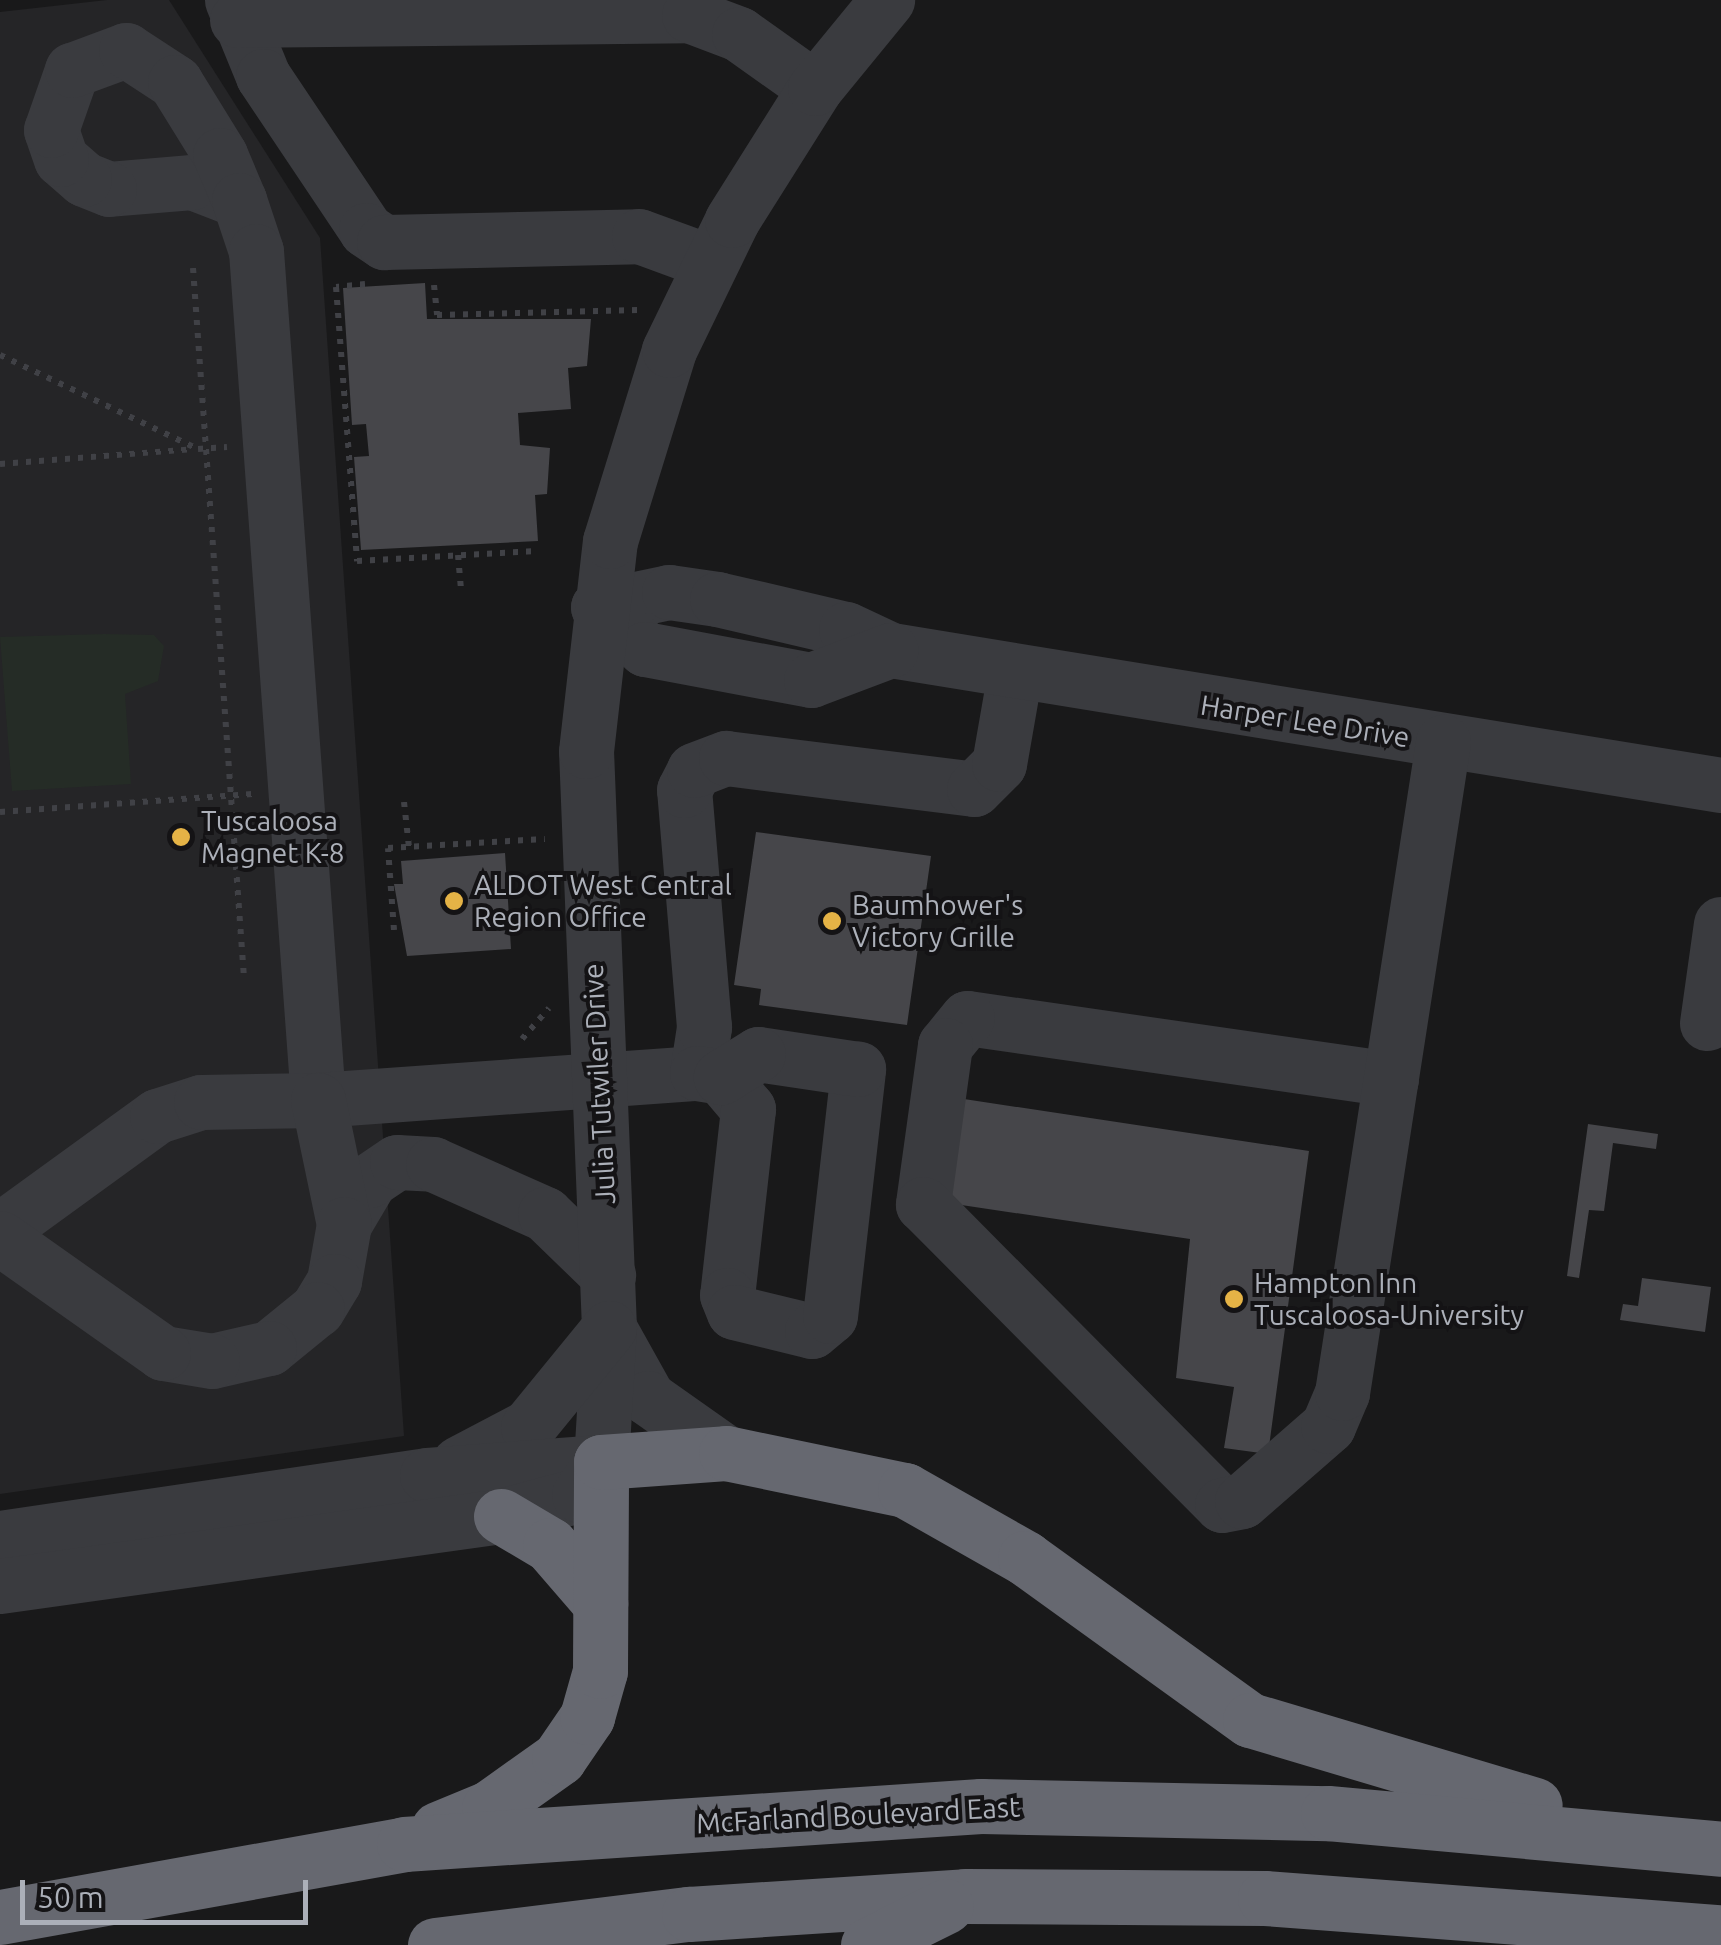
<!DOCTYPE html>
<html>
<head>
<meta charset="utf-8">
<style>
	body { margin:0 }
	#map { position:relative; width:1721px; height:1945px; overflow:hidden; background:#19191a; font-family:Ubuntu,sans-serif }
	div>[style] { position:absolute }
	.built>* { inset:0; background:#252527 }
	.green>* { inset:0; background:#252c26 }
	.building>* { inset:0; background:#46464a }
	.path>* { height:6px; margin-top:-3px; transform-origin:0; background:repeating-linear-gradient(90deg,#404146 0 5px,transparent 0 13px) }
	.minor>* { height:55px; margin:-27.5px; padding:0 27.5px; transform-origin:27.5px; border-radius:27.5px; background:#3a3b3f }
	.highway>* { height:55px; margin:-27.5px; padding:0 27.5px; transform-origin:27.5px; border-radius:27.5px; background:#666870 }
	.dots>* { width:28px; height:28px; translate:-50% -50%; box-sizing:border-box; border:5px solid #141315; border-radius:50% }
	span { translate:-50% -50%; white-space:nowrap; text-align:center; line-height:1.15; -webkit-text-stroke:8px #141315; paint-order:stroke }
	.street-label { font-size:28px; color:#acb0b9 }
	.poi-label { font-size:28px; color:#acb0b9 }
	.left { translate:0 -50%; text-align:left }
	.scale { position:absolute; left:20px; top:1880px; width:288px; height:45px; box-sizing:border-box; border:5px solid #acb0b9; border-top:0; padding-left:12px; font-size:30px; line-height:35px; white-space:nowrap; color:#acb0b9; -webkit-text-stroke:8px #141315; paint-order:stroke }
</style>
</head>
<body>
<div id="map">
	<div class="built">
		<div style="clip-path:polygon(107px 0,169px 0,320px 238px,404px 1436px,0 1494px,0 12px)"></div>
	</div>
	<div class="green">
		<div style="clip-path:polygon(104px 634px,154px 635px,164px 646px,158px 681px,125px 694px,131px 784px,12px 791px,0 637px)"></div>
	</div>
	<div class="building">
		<div style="clip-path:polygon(425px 283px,427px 319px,591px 319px,587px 366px,568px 368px,571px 409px,518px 413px,520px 445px,550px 448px,547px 494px,535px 495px,538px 541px,361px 550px,354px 457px,369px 456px,366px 424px,352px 425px,343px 288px)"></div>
		<div style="clip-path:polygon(756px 832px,931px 856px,907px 1025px,759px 1005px,761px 989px,734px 985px)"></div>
		<div style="clip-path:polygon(505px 853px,511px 949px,407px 956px,394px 884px,403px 884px,401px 861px)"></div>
		<div style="clip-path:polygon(964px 1099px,1309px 1151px,1268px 1454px,1224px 1448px,1234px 1387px,1176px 1378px,1190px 1239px,948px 1203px)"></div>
		<div style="clip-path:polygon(1588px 1124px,1658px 1134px,1656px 1149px,1613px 1143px,1604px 1211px,1589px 1210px,1579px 1278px,1567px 1276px)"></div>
		<div style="clip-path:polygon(1642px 1278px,1711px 1287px,1705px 1332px,1620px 1320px,1623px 1304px,1638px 1306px)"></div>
	</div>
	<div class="path">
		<div style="left:193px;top:268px;width:711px;rotate:85.89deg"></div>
		<div style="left:365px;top:284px;width:29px;rotate:174deg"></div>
		<div style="left:336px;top:287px;width:275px;rotate:85.6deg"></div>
		<div style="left:357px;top:561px;width:180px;rotate:-3.2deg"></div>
		<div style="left:434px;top:285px;width:30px;rotate:84deg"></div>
		<div style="left:437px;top:315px;width:201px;rotate:-1.4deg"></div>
		<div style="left:0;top:355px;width:219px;rotate:25.4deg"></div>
		<div style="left:198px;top:449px;width:29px;rotate:-4deg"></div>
		<div style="left:0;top:464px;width:194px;rotate:-4.4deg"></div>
		<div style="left:458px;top:555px;width:37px;rotate:85deg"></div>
		<div style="left:404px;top:802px;width:45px;rotate:83.7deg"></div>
		<div style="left:0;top:812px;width:253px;rotate:-4.1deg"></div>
		<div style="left:394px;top:930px;width:82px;rotate:-94.2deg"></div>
		<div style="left:388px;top:848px;width:157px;rotate:-3.3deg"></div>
		<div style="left:522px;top:1039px;width:41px;rotate:-48.9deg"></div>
	</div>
	<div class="minor">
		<div style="left:232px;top:0;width:82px;rotate:67.8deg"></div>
		<div style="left:263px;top:76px;width:185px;rotate:56.2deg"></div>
		<div style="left:366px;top:230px;width:22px;rotate:34deg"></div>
		<div style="left:384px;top:242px;width:255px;rotate:-1.3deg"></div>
		<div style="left:639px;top:236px;width:76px;rotate:20.1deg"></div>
		<div style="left:237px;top:20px;width:452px;rotate:-0.6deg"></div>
		<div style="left:689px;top:15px;width:53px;rotate:20.8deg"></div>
		<div style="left:739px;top:34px;width:93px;rotate:35.4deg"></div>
		<div style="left:239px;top:200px;width:50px;rotate:-159deg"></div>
		<div style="left:192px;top:182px;width:83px;rotate:175.2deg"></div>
		<div style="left:109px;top:189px;width:27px;rotate:-158deg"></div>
		<div style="left:84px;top:179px;width:30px;rotate:-139deg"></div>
		<div style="left:61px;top:159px;width:31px;rotate:-109deg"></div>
		<div style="left:51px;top:130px;width:64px;rotate:-70.7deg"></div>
		<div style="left:72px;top:70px;width:58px;rotate:-20.3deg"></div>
		<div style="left:126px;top:50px;width:59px;rotate:33.1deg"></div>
		<div style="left:175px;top:82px;width:86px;rotate:58.3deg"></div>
		<div style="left:220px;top:155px;width:49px;rotate:67.1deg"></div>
		<div style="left:239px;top:200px;width:54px;rotate:71.6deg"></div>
		<div style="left:256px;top:251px;width:851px;rotate:85.82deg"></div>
		<div style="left:318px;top:1100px;width:380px;rotate:-4.1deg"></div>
		<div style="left:697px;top:1073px;width:47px;rotate:-81.3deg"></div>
		<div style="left:704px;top:1027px;width:238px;rotate:-94.8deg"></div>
		<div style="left:684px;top:790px;width:22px;rotate:-63deg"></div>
		<div style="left:694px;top:770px;width:34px;rotate:-21deg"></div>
		<div style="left:726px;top:758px;width:250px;rotate:7.1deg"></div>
		<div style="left:974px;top:789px;width:35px;rotate:-45deg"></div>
		<div style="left:999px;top:764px;width:93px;rotate:-80.1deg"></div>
		<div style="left:598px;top:607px;width:73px;rotate:-11.9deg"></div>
		<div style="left:669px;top:592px;width:49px;rotate:8.3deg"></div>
		<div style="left:717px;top:599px;width:132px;rotate:13.1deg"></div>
		<div style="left:846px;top:629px;width:50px;rotate:25deg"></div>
		<div style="left:891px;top:650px;width:841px;rotate:9.24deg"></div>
		<div style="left:598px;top:607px;width:63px;rotate:41.8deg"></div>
		<div style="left:645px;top:649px;width:169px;rotate:10.6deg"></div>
		<div style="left:811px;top:680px;width:85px;rotate:-20.6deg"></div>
		<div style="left:1707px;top:1023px;width:100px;rotate:-82deg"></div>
		<div style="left:697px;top:1073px;width:24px;rotate:9deg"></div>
		<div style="left:721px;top:1077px;width:42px;rotate:49.8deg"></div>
		<div style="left:748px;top:1109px;width:187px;rotate:96.4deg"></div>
		<div style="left:727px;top:1295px;width:18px;rotate:68deg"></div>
		<div style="left:734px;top:1312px;width:80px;rotate:13.7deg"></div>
		<div style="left:812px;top:1331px;width:23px;rotate:-40deg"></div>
		<div style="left:830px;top:1316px;width:249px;rotate:-83.5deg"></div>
		<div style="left:858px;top:1069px;width:101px;rotate:-171.5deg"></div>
		<div style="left:758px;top:1054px;width:44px;rotate:148.1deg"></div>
		<div style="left:1391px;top:1079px;width:428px;rotate:-171.8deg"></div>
		<div style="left:967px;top:1018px;width:35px;rotate:129deg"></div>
		<div style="left:945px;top:1045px;width:161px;rotate:97.9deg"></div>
		<div style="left:923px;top:1204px;width:424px;rotate:45.2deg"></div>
		<div style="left:1222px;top:1505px;width:20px;rotate:-11deg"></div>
		<div style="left:1242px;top:1501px;width:114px;rotate:-41.1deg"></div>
		<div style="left:1328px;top:1426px;width:36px;rotate:-67deg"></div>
		<div style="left:1342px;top:1393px;width:659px;rotate:-81.18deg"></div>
		<div style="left:344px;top:1224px;width:51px;rotate:-59.4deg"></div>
		<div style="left:370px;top:1180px;width:32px;rotate:-34deg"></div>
		<div style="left:397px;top:1162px;width:36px;rotate:3deg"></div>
		<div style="left:433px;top:1164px;width:123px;rotate:24.1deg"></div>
		<div style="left:545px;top:1214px;width:88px;rotate:44.1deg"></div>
		<div style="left:0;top:1230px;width:194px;rotate:-36deg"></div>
		<div style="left:157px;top:1116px;width:46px;rotate:-17.7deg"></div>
		<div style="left:201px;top:1102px;width:117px;rotate:-1deg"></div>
		<div style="left:318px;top:1100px;width:127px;rotate:78.2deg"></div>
		<div style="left:344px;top:1224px;width:58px;rotate:100deg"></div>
		<div style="left:334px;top:1281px;width:33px;rotate:121deg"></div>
		<div style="left:317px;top:1309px;width:62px;rotate:140.9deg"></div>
		<div style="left:269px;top:1348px;width:58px;rotate:167.2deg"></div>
		<div style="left:212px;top:1361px;width:50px;rotate:-170.7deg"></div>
		<div style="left:163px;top:1353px;width:199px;rotate:-144.8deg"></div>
		<div style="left:609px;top:1328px;width:80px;rotate:60.9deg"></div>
		<div style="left:648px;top:1398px;width:95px;rotate:35.2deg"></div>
		<div style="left:601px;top:1462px;width:134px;rotate:-86.6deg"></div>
		<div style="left:609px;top:1328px;width:577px;rotate:-92.28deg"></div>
		<div style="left:586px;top:751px;width:211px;rotate:-83.5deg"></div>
		<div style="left:610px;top:541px;width:200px;rotate:-72.8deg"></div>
		<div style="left:669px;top:350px;width:144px;rotate:-64.1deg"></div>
		<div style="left:732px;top:220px;width:156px;rotate:-57.8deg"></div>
		<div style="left:815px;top:88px;width:114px;rotate:-50.7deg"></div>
		<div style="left:459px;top:1463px;width:78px;rotate:-27.6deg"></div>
		<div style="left:528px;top:1427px;width:128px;rotate:-50.7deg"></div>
		<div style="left:0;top:1538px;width:432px;rotate:-8.4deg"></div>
		<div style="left:427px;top:1475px;width:174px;rotate:-4.3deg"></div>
		<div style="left:0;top:1586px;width:506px;rotate:-7.95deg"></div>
		<div style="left:501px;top:1516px;width:81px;rotate:-15.1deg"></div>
		<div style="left:579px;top:1495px;width:40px;rotate:-56deg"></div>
	</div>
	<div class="highway">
		<div style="left:501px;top:1516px;width:57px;rotate:30.6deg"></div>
		<div style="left:550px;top:1545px;width:77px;rotate:49.2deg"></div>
		<div style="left:438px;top:1829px;width:55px;rotate:-22.4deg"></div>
		<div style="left:489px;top:1808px;width:86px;rotate:-35.5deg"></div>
		<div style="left:559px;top:1758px;width:50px;rotate:-55.7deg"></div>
		<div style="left:587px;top:1717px;width:48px;rotate:-74.2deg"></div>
		<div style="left:600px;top:1671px;width:209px;rotate:-89.7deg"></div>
		<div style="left:601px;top:1462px;width:125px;rotate:-4.1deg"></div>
		<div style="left:726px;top:1453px;width:183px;rotate:11.7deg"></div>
		<div style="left:905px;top:1490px;width:138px;rotate:29.5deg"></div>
		<div style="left:1025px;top:1558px;width:277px;rotate:35.8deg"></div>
		<div style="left:1250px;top:1720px;width:297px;rotate:16.6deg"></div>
		<div style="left:0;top:1917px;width:411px;rotate:-10.2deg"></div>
		<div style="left:404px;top:1844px;width:578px;rotate:-3.77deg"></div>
		<div style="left:981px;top:1806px;width:347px;rotate:1.2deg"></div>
		<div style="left:1328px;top:1813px;width:395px;rotate:5.2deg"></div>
		<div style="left:435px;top:1945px;width:256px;rotate:-7deg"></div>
		<div style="left:689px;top:1914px;width:277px;rotate:-3.7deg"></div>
		<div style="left:965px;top:1896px;width:300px;rotate:0.4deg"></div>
		<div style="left:1265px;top:1898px;width:457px;rotate:4.3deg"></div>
		<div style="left:868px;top:1945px;width:87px;rotate:-26.6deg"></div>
	</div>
	<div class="dots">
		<div style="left:181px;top:837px;background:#e5b346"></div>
		<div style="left:454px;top:901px;background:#e5b346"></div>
		<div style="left:832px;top:921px;background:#e5b346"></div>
		<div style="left:1234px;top:1299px;background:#e5b346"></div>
	</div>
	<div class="street-label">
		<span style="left:1305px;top:721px;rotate:9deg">Harper Lee Drive</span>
		<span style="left:599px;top:1084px;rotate:-93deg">Julia Tutwiler Drive</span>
		<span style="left:858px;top:1815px;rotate:-3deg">McFarland Boulevard East</span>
	</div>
	<div class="poi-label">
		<span class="left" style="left:201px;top:837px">Tuscaloosa<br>Magnet K-8</span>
		<span class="left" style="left:474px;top:901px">ALDOT West Central<br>Region Office</span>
		<span class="left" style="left:852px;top:921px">Baumhower's<br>Victory Grille</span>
		<span class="left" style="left:1254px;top:1299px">Hampton Inn<br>Tuscaloosa-University</span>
	</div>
	<div class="scale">50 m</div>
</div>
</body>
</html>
